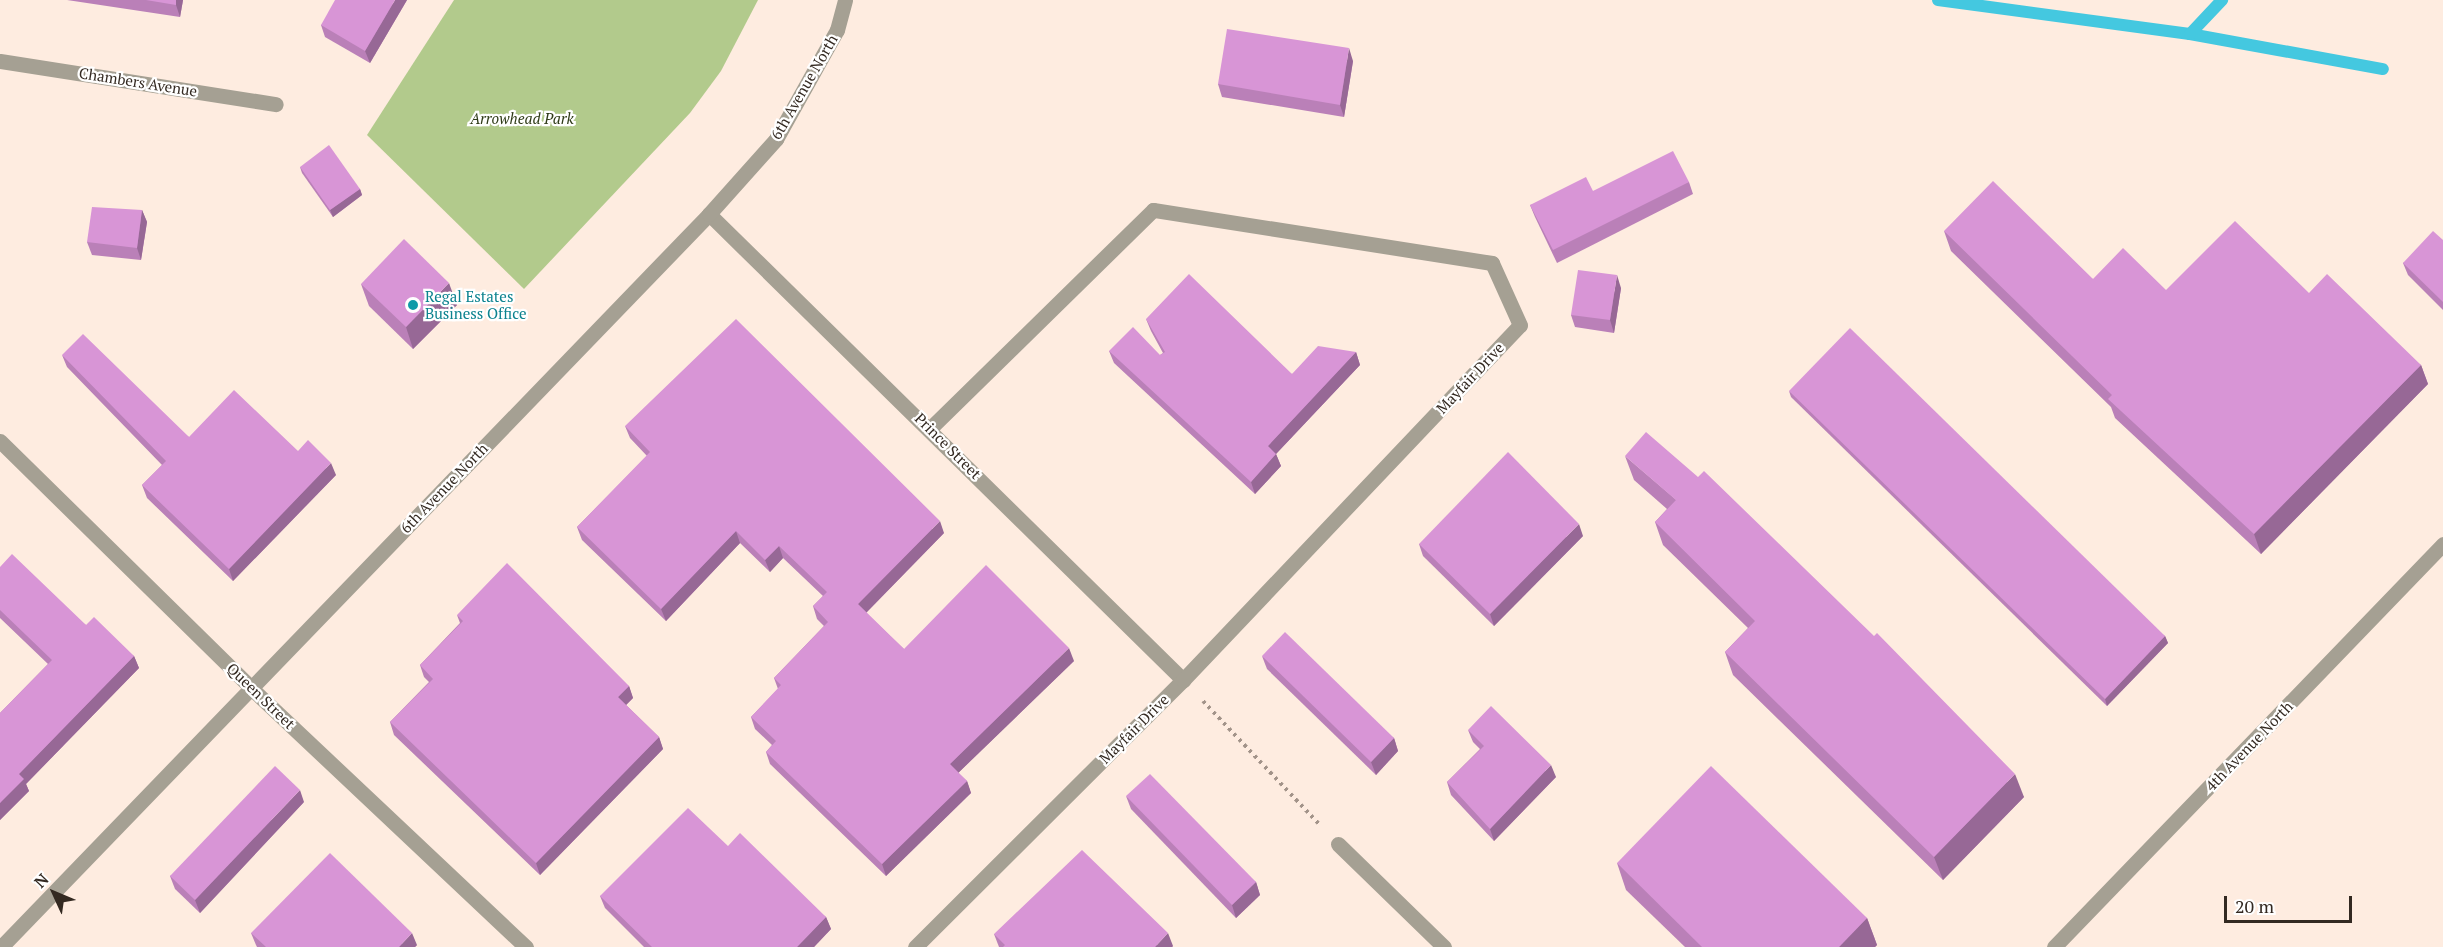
<!DOCTYPE html>
<html>
<head>
<meta charset="utf-8">
<style>
	body { margin:0 }
	#map { position:relative; width:2443px; height:947px; overflow:hidden; background:#feece0; font-family:"PT Serif",serif }
	div>[style] { position:absolute }
	.green>* { inset:0; background:#b2ca8c }
	.stream>* { height:12px; margin:-6px; padding:0 6px; transform-origin:6px; border-radius:6px; background:#44c8e0 }
	.path>* { height:4px; margin-top:-2px; transform-origin:0; background:repeating-linear-gradient(90deg,#a29389 0 3px,transparent 0 7.5px) }
	.minor>* { height:15px; margin:-7.5px; padding:0 7.5px; transform-origin:7.5px; border-radius:7.5px; background:#a5a093 }
	.wall>* { inset:0; background:#ba80b8 }
	.shaded-wall>* { inset:0; background:#976896 }
	.building>* { inset:0; background:#d895d6 }
	.dots>* { width:16px; height:16px; translate:-50% -50%; box-sizing:border-box; border:3px solid #fff; border-radius:50% }
	span { translate:-50% -50%; white-space:nowrap; text-align:center; line-height:1.15; -webkit-text-stroke:4.5px #fff; paint-order:stroke }
	.street-label { font-size:15px; color:#332921 }
	.park-label { font-size:15px; color:#2f3b18; font-style:italic }
	.culture-label { font-size:15px; color:#0d838f }
	.left { translate:0 -50%; text-align:left }
	.north { position:absolute; left:24px; top:863px; width:60px; height:60px; -webkit-text-stroke:4px #fff; paint-order:stroke; rotate:314deg; font-size:16px; font-weight:700; line-height:24px; text-align:center; color:#332921 }
	.north::after { content:''; display:block; margin:auto; width:21px; height:27px; background:#332921; clip-path:polygon(50% 0,100% 100%,50% 72%,0 100%) }
	.scale { position:absolute; left:2224px; top:896px; width:128px; height:27px; box-sizing:border-box; border:3px solid #332921; border-top:0; padding-left:8px; font-size:18px; line-height:21px; white-space:nowrap; color:#332921; -webkit-text-stroke:4px #fff; paint-order:stroke }
</style>
</head>
<body>
<div id="map">
	<div class="green">
		<div style="clip-path:polygon(454px 0,758px 0,721px 71px,690px 113px,524px 289px,367px 135px)"></div>
	</div>
	<div class="stream">
		<div style="left:1938px;top:0;width:254px;rotate:7.7deg"></div>
		<div style="left:2190px;top:34px;width:196px;rotate:10.3deg"></div>
		<div style="left:2190px;top:34px;width:47px;rotate:-46.7deg"></div>
	</div>
	<div class="path">
		<div style="left:1203px;top:701px;width:169px;rotate:46.7deg"></div>
	</div>
	<div class="minor">
		<div style="left:0;top:61px;width:279px;rotate:8.9deg"></div>
		<div style="left:709px;top:214px;width:665px;rotate:44.51deg"></div>
		<div style="left:0;top:441px;width:352px;rotate:44.5deg"></div>
		<div style="left:251px;top:688px;width:378px;rotate:43.3deg"></div>
		<div style="left:1338px;top:844px;width:148px;rotate:44.2deg"></div>
		<div style="left:1px;top:947px;width:1019px;rotate:-45.99deg"></div>
		<div style="left:709px;top:214px;width:101px;rotate:-48.2deg"></div>
		<div style="left:776px;top:139px;width:125px;rotate:-60.8deg"></div>
		<div style="left:837px;top:30px;width:31px;rotate:-75deg"></div>
		<div style="left:915px;top:947px;width:378px;rotate:-44.9deg"></div>
		<div style="left:1183px;top:680px;width:489px;rotate:-46.5deg"></div>
		<div style="left:1520px;top:325px;width:68px;rotate:-114.3deg"></div>
		<div style="left:1492px;top:263px;width:343px;rotate:-171.1deg"></div>
		<div style="left:1153px;top:210px;width:312px;rotate:135.6deg"></div>
		<div style="left:2054px;top:947px;width:560px;rotate:-46.01deg"></div>
	</div>
	<div class="wall">
		<div style="clip-path:polygon(67px 0,183px 0,180px 17px)"></div>
		<div style="clip-path:polygon(407px 0,370px 63px,325px 37px,321px 25px)"></div>
		<div style="clip-path:polygon(1353px 61px,1344px 117px,1222px 97px,1218px 84px)"></div>
		<div style="clip-path:polygon(300px 167px,360px 189px,362px 195px,333px 217px,302px 173px)"></div>
		<div style="clip-path:polygon(1689px 182px,1693px 194px,1557px 263px,1535px 217px,1530px 205px,1593px 191px)"></div>
		<div style="clip-path:polygon(142px 210px,147px 222px,141px 260px,92px 255px,87px 242px)"></div>
		<div style="clip-path:polygon(1944px 231px,2093px 279px,2166px 290px,2309px 293px,2421px 365px,2428px 384px,2261px 554px,2115px 418px,2111px 407px,1951px 251px)"></div>
		<div style="clip-path:polygon(2443px 240px,2443px 310px,2408px 275px,2403px 263px)"></div>
		<div style="clip-path:polygon(361px 284px,457px 305px,413px 349px,369px 306px)"></div>
		<div style="clip-path:polygon(1621px 288px,1614px 333px,1575px 327px,1571px 315px)"></div>
		<div style="clip-path:polygon(1146px 319px,1292px 374px,1356px 352px,1360px 365px,1276px 454px,1281px 466px,1255px 494px,1114px 363px,1109px 351px,1160px 355px,1163px 353px,1151px 331px)"></div>
		<div style="clip-path:polygon(62px 355px,189px 437px,298px 451px,336px 475px,233px 581px,147px 498px,142px 485px,162px 465px,67px 367px)"></div>
		<div style="clip-path:polygon(1789px 391px,2165px 636px,2168px 643px,2107px 706px,1791px 397px)"></div>
		<div style="clip-path:polygon(625px 426px,944px 533px,866px 613px,904px 649px,1074px 661px,958px 773px,967px 781px,971px 793px,886px 876px,770px 764px,766px 752px,772px 745px,755px 729px,751px 717px,778px 689px,774px 678px,824px 626px,817px 619px,813px 606px,823px 596px,783px 558px,770px 572px,740px 543px,666px 621px,582px 540px,577px 527px,647px 456px,630px 438px)"></div>
		<div style="clip-path:polygon(1625px 456px,2024px 797px,1943px 880px,1733px 675px,1725px 652px,1748px 628px,1663px 545px,1655px 522px,1667px 509px,1634px 480px)"></div>
		<div style="clip-path:polygon(1583px 536px,1494px 626px,1423px 556px,1419px 544px)"></div>
		<div style="clip-path:polygon(0 567px,86px 625px,134px 656px,139px 668px,26px 784px,29px 791px,0 820px,0 713px,48px 664px,0 618px)"></div>
		<div style="clip-path:polygon(457px 615px,629px 686px,633px 698px,626px 705px,659px 737px,663px 749px,540px 875px,394px 735px,390px 722px,429px 682px,424px 677px,420px 665px,460px 623px)"></div>
		<div style="clip-path:polygon(1262px 656px,1394px 738px,1398px 751px,1376px 775px,1267px 669px)"></div>
		<div style="clip-path:polygon(1468px 730px,1556px 777px,1494px 841px,1451px 795px,1447px 782px,1480px 749px,1473px 742px)"></div>
		<div style="clip-path:polygon(1126px 796px,1256px 882px,1260px 895px,1236px 918px,1131px 809px)"></div>
		<div style="clip-path:polygon(304px 802px,200px 913px,175px 889px,170px 876px)"></div>
		<div style="clip-path:polygon(728px 846px,826px 917px,831px 929px,814px 947px,644px 947px,605px 908px,600px 896px)"></div>
		<div style="clip-path:polygon(1617px 863px,1867px 918px,1877px 945px,1875px 947px,1685px 947px,1626px 890px)"></div>
		<div style="clip-path:polygon(251px 933px,417px 945px,415px 947px,257px 947px,256px 945px)"></div>
		<div style="clip-path:polygon(994px 934px,1173px 946px,1172px 947px,999px 947px)"></div>
	</div>
	<div class="shaded-wall">
		<div style="clip-path:polygon(176px 0,183px 0,180px 17px,176px 5px)"></div>
		<div style="clip-path:polygon(395px 0,407px 0,370px 63px,365px 51px)"></div>
		<div style="clip-path:polygon(1349px 48px,1353px 61px,1344px 117px,1340px 105px)"></div>
		<div style="clip-path:polygon(360px 189px,362px 195px,333px 217px,330px 210px)"></div>
		<div style="clip-path:polygon(142px 210px,147px 222px,141px 260px,137px 248px)"></div>
		<div style="clip-path:polygon(1617px 275px,1621px 288px,1614px 333px,1610px 320px)"></div>
		<div style="clip-path:polygon(449px 283px,457px 305px,413px 349px,406px 327px)"></div>
		<div style="clip-path:polygon(1356px 352px,1360px 365px,1276px 454px,1281px 466px,1255px 494px,1251px 482px,1268px 446px)"></div>
		<div style="clip-path:polygon(2421px 365px,2428px 384px,2261px 554px,2254px 534px)"></div>
		<div style="clip-path:polygon(331px 463px,336px 475px,233px 581px,229px 569px)"></div>
		<div style="clip-path:polygon(940px 521px,944px 533px,862px 617px,858px 604px)"></div>
		<div style="clip-path:polygon(1579px 524px,1583px 536px,1494px 626px,1490px 614px)"></div>
		<div style="clip-path:polygon(736px 531px,740px 543px,666px 621px,661px 609px)"></div>
		<div style="clip-path:polygon(779px 546px,783px 558px,770px 572px,765px 560px)"></div>
		<div style="clip-path:polygon(2165px 636px,2168px 643px,2107px 706px,2105px 699px)"></div>
		<div style="clip-path:polygon(1069px 648px,1074px 661px,954px 777px,950px 764px)"></div>
		<div style="clip-path:polygon(134px 656px,139px 668px,26px 784px,29px 791px,0 820px,0 803px,19px 774px)"></div>
		<div style="clip-path:polygon(629px 686px,633px 698px,622px 709px,618px 697px)"></div>
		<div style="clip-path:polygon(659px 737px,663px 749px,540px 875px,536px 863px)"></div>
		<div style="clip-path:polygon(1394px 738px,1398px 751px,1376px 775px,1371px 762px)"></div>
		<div style="clip-path:polygon(1551px 765px,1556px 777px,1494px 841px,1490px 829px)"></div>
		<div style="clip-path:polygon(2015px 774px,2024px 797px,1943px 880px,1934px 857px)"></div>
		<div style="clip-path:polygon(967px 781px,971px 793px,886px 876px,882px 864px)"></div>
		<div style="clip-path:polygon(300px 790px,304px 802px,200px 913px,195px 900px)"></div>
		<div style="clip-path:polygon(1256px 882px,1260px 895px,1236px 918px,1232px 905px)"></div>
		<div style="clip-path:polygon(826px 917px,831px 929px,814px 947px,797px 947px)"></div>
		<div style="clip-path:polygon(1867px 918px,1877px 945px,1875px 947px,1839px 947px)"></div>
		<div style="clip-path:polygon(412px 933px,417px 945px,415px 947px,399px 947px)"></div>
		<div style="clip-path:polygon(1168px 933px,1173px 946px,1172px 947px,1155px 947px)"></div>
	</div>
	<div class="building">
		<div style="clip-path:polygon(146px 0,176px 0,176px 5px)"></div>
		<div style="clip-path:polygon(335px 0,395px 0,365px 51px,321px 25px)"></div>
		<div style="clip-path:polygon(1227px 29px,1349px 48px,1340px 105px,1218px 84px)"></div>
		<div style="clip-path:polygon(329px 145px,360px 189px,330px 210px,300px 167px)"></div>
		<div style="clip-path:polygon(1673px 151px,1689px 182px,1553px 250px,1530px 205px,1586px 177px,1593px 191px)"></div>
		<div style="clip-path:polygon(1993px 181px,2093px 279px,2123px 248px,2166px 290px,2235px 221px,2309px 293px,2327px 274px,2421px 365px,2254px 534px,2108px 399px,2112px 395px,1944px 231px)"></div>
		<div style="clip-path:polygon(92px 207px,142px 210px,137px 248px,87px 242px)"></div>
		<div style="clip-path:polygon(2433px 231px,2443px 240px,2443px 302px,2403px 263px)"></div>
		<div style="clip-path:polygon(404px 239px,449px 283px,406px 327px,361px 284px)"></div>
		<div style="clip-path:polygon(1578px 270px,1617px 275px,1610px 320px,1571px 315px)"></div>
		<div style="clip-path:polygon(1189px 274px,1292px 374px,1318px 346px,1356px 352px,1268px 446px,1276px 454px,1251px 482px,1109px 351px,1133px 327px,1160px 355px,1165px 352px,1146px 319px)"></div>
		<div style="clip-path:polygon(736px 319px,940px 521px,858px 604px,904px 649px,986px 565px,1069px 648px,950px 764px,967px 781px,882px 864px,766px 752px,776px 741px,751px 717px,781px 685px,774px 678px,828px 622px,813px 606px,827px 592px,779px 546px,765px 560px,736px 531px,661px 609px,577px 527px,650px 452px,625px 426px)"></div>
		<div style="clip-path:polygon(1850px 328px,2165px 636px,2105px 699px,1789px 391px)"></div>
		<div style="clip-path:polygon(83px 334px,189px 437px,234px 390px,298px 451px,308px 440px,331px 463px,229px 569px,142px 485px,166px 461px,62px 355px)"></div>
		<div style="clip-path:polygon(1646px 432px,1698px 477px,1704px 471px,1874px 636px,1877px 633px,2015px 774px,1934px 857px,1725px 652px,1755px 621px,1655px 522px,1676px 500px,1625px 456px)"></div>
		<div style="clip-path:polygon(1508px 452px,1579px 524px,1490px 614px,1419px 544px)"></div>
		<div style="clip-path:polygon(12px 554px,86px 625px,94px 617px,134px 656px,19px 774px,24px 779px,0 803px,0 713px,52px 660px,0 610px,0 567px)"></div>
		<div style="clip-path:polygon(507px 563px,629px 686px,618px 697px,659px 737px,536px 863px,390px 722px,433px 679px,420px 665px,463px 621px,457px 615px)"></div>
		<div style="clip-path:polygon(1285px 632px,1394px 738px,1371px 762px,1262px 656px)"></div>
		<div style="clip-path:polygon(1491px 706px,1551px 765px,1490px 829px,1447px 782px,1484px 746px,1468px 730px)"></div>
		<div style="clip-path:polygon(275px 766px,300px 790px,195px 900px,170px 876px)"></div>
		<div style="clip-path:polygon(1711px 766px,1867px 918px,1839px 947px,1702px 947px,1617px 863px)"></div>
		<div style="clip-path:polygon(1150px 774px,1256px 882px,1232px 905px,1126px 796px)"></div>
		<div style="clip-path:polygon(688px 808px,728px 846px,740px 833px,826px 917px,797px 947px,652px 947px,600px 896px)"></div>
		<div style="clip-path:polygon(1082px 850px,1168px 933px,1155px 947px,1003px 947px,1005px 945px,994px 934px)"></div>
		<div style="clip-path:polygon(330px 853px,412px 933px,399px 947px,266px 947px,251px 933px)"></div>
	</div>
	<div class="dots">
		<div style="left:413px;top:305px;background:#0f9aa8"></div>
	</div>
	<div class="street-label">
		<span style="left:138px;top:82px;rotate:9deg">Chambers Avenue</span>
		<span style="left:804px;top:87px;rotate:-60deg">6th Avenue North</span>
		<span style="left:1470px;top:378px;rotate:-47deg">Mayfair Drive</span>
		<span style="left:948px;top:446px;rotate:45deg">Prince Street</span>
		<span style="left:444px;top:488px;rotate:-46deg">6th Avenue North</span>
		<span style="left:261px;top:696px;rotate:44deg">Queen Street</span>
		<span style="left:1134px;top:729px;rotate:-45deg">Mayfair Drive</span>
		<span style="left:2249px;top:746px;rotate:-46deg">4th Avenue North</span>
	</div>
	<div class="park-label">
		<span style="left:522px;top:119px">Arrowhead Park</span>
	</div>
	<div class="culture-label">
		<span class="left" style="left:425px;top:305px">Regal Estates<br>Business Office</span>
	</div>
	<div class="north">N</div>
	<div class="scale">20 m</div>
</div>
</body>
</html>
